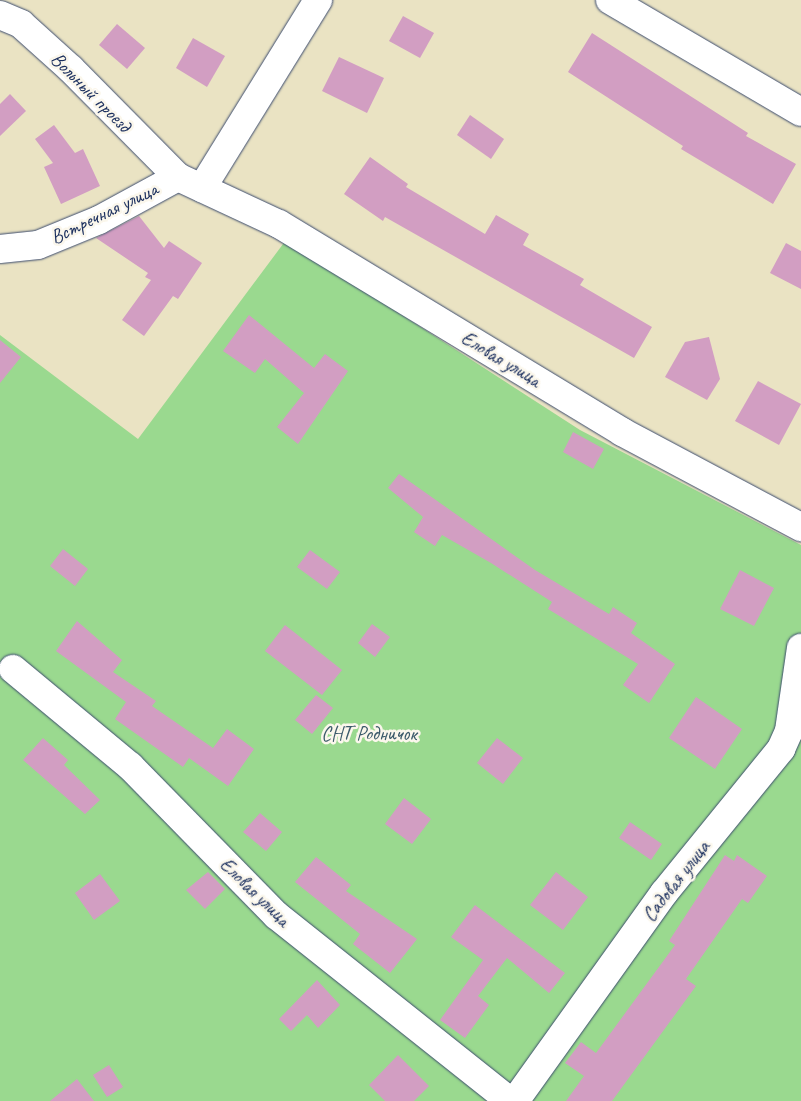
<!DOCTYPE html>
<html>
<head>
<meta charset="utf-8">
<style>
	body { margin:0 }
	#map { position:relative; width:801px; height:1101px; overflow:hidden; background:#eae3c3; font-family:Caveat,sans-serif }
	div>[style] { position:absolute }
	.green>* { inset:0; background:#9ad98f }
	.building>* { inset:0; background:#d29ec2 }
	.roads { filter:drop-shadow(0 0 1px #3a4a6d) drop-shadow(0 0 1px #3a4a6d) }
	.minor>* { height:28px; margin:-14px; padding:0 14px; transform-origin:14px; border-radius:14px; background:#fff }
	span { translate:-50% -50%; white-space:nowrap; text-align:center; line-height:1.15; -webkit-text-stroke:5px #fbf7ec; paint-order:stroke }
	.street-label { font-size:20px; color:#1b2f5e }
	.park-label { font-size:20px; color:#3b5a6a }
</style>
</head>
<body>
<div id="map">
	<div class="green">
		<div style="clip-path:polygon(286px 240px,580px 430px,801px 545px,801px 1101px,0 1101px,0 335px,138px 439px)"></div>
	</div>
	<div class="building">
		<div style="clip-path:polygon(403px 16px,434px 33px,420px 58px,389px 41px)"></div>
		<div style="clip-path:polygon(117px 24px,145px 48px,127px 69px,99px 45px)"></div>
		<div style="clip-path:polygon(592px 33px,748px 133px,746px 136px,796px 164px,773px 204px,681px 149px,683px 146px,568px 72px)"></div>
		<div style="clip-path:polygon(193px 38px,225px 56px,207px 87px,176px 68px)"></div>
		<div style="clip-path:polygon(339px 57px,384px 78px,367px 113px,322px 91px)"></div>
		<div style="clip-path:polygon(10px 94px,26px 111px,0 136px,0 104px)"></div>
		<div style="clip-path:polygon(470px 115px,504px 139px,491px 159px,457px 135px)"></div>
		<div style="clip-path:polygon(54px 125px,75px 153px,83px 149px,100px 186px,61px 204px,44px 167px,53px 163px,35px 139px)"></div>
		<div style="clip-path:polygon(370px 157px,408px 184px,406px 187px,485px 234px,496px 215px,529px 234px,523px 245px,584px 279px,580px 285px,652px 327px,634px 358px,385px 217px,383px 221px,344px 194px)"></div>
		<div style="clip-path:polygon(139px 216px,164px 248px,169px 241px,202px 263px,178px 299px,173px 296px,144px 336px,122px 320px,151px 280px,145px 277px,148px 273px,96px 238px)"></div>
		<div style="clip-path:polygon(786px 243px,801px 251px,801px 289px,770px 273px)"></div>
		<div style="clip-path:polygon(249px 315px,314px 368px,325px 354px,348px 371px,298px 444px,277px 427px,304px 393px,265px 359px,255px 373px,223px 351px)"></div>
		<div style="clip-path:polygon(709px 337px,720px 379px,707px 400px,665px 377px,685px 342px)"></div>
		<div style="clip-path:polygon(0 340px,21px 357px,0 383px)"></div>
		<div style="clip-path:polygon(758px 381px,801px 404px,779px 445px,735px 421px)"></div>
		<div style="clip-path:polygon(573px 432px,604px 449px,593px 469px,563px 452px)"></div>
		<div style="clip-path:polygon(399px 474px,535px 570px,609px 614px,613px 607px,637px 623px,631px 633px,675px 664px,649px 703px,623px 685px,638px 664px,548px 609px,552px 602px,491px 563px,442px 535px,435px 546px,414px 532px,423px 517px,388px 488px)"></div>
		<div style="clip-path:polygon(63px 549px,88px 569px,75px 586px,50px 566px)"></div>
		<div style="clip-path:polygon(310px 550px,340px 572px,327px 589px,297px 567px)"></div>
		<div style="clip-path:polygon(740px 570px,774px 588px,754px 626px,720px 609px)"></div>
		<div style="clip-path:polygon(77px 621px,122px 660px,113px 672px,156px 701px,152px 706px,213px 748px,227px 729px,254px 749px,228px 786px,189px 758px,183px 767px,115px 719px,126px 702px,56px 651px)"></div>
		<div style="clip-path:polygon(372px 624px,390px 637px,375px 657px,358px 643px)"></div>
		<div style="clip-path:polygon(285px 625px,342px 670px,322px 695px,265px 651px)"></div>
		<div style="clip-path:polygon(316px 695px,333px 708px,312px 734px,295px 720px)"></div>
		<div style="clip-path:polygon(696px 697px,742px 729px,715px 769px,669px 738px)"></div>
		<div style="clip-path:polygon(43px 738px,68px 760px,64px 765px,100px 800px,85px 814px,23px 760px)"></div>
		<div style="clip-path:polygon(497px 738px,523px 758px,503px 784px,477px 763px)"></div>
		<div style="clip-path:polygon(404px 798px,431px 819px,412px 844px,385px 824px)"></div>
		<div style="clip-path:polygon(260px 813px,282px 832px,266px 851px,243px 832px)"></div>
		<div style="clip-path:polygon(630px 822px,662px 844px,651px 860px,619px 838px)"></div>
		<div style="clip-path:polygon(725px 855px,734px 861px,737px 855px,767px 876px,748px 903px,742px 899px,686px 979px,696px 986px,612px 1101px,566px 1101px,584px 1076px,565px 1063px,581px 1042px,596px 1053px,675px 945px,669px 941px)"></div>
		<div style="clip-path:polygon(316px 857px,351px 885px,346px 891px,417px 939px,390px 973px,353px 944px,360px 934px,295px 882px)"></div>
		<div style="clip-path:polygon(208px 872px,225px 889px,205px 909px,186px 890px)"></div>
		<div style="clip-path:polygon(556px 872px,588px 897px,563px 930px,530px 905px)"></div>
		<div style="clip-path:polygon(100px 874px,120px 901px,94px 920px,75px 893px)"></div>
		<div style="clip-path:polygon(475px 905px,565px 973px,549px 993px,507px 958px,478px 996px,489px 1005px,465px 1038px,440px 1020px,483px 960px,451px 937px)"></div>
		<div style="clip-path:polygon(317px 980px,340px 1005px,318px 1028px,307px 1015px,291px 1031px,279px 1019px)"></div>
		<div style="clip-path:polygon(398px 1055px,429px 1086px,414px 1101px,385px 1101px,369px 1085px)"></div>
		<div style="clip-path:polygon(109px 1065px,123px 1087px,107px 1097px,93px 1075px)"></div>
		<div style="clip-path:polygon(77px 1079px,94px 1101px,50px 1101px)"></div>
	</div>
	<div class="roads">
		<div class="minor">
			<div style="left:610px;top:0;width:221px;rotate:30.4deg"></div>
			<div style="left:0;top:15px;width:23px;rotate:23deg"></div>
			<div style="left:21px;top:24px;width:67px;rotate:42deg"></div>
			<div style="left:71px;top:69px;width:152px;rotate:45.3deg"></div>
			<div style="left:178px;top:177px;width:111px;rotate:25deg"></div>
			<div style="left:279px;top:224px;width:401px;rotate:31.2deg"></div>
			<div style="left:622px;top:432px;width:203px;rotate:28deg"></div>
			<div style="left:202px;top:188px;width:221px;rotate:-58.3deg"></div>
			<div style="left:0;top:249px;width:38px;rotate:-6deg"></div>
			<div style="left:38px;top:245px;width:66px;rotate:-22.3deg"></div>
			<div style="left:99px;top:220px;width:90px;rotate:-28.6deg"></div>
			<div style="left:13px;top:669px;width:152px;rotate:39.7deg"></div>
			<div style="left:130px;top:766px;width:209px;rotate:45.6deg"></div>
			<div style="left:276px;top:915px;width:299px;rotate:38.5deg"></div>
			<div style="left:515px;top:1101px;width:256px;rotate:-54.4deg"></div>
			<div style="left:664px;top:893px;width:186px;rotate:-50.9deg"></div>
			<div style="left:781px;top:749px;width:20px;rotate:-66deg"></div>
			<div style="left:789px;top:731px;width:84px;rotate:-81.8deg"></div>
		</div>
	</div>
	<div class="street-label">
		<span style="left:91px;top:92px;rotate:45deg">Вольный проезд</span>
		<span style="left:104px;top:213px;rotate:-26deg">Встречная улица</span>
		<span style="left:501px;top:359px;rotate:31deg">Еловая улица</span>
		<span style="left:676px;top:881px;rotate:-52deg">Садовая улица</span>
		<span style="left:255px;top:892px;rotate:44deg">Еловая улица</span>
	</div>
	<div class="park-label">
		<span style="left:369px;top:733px">СНТ Родничок</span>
	</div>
</div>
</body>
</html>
